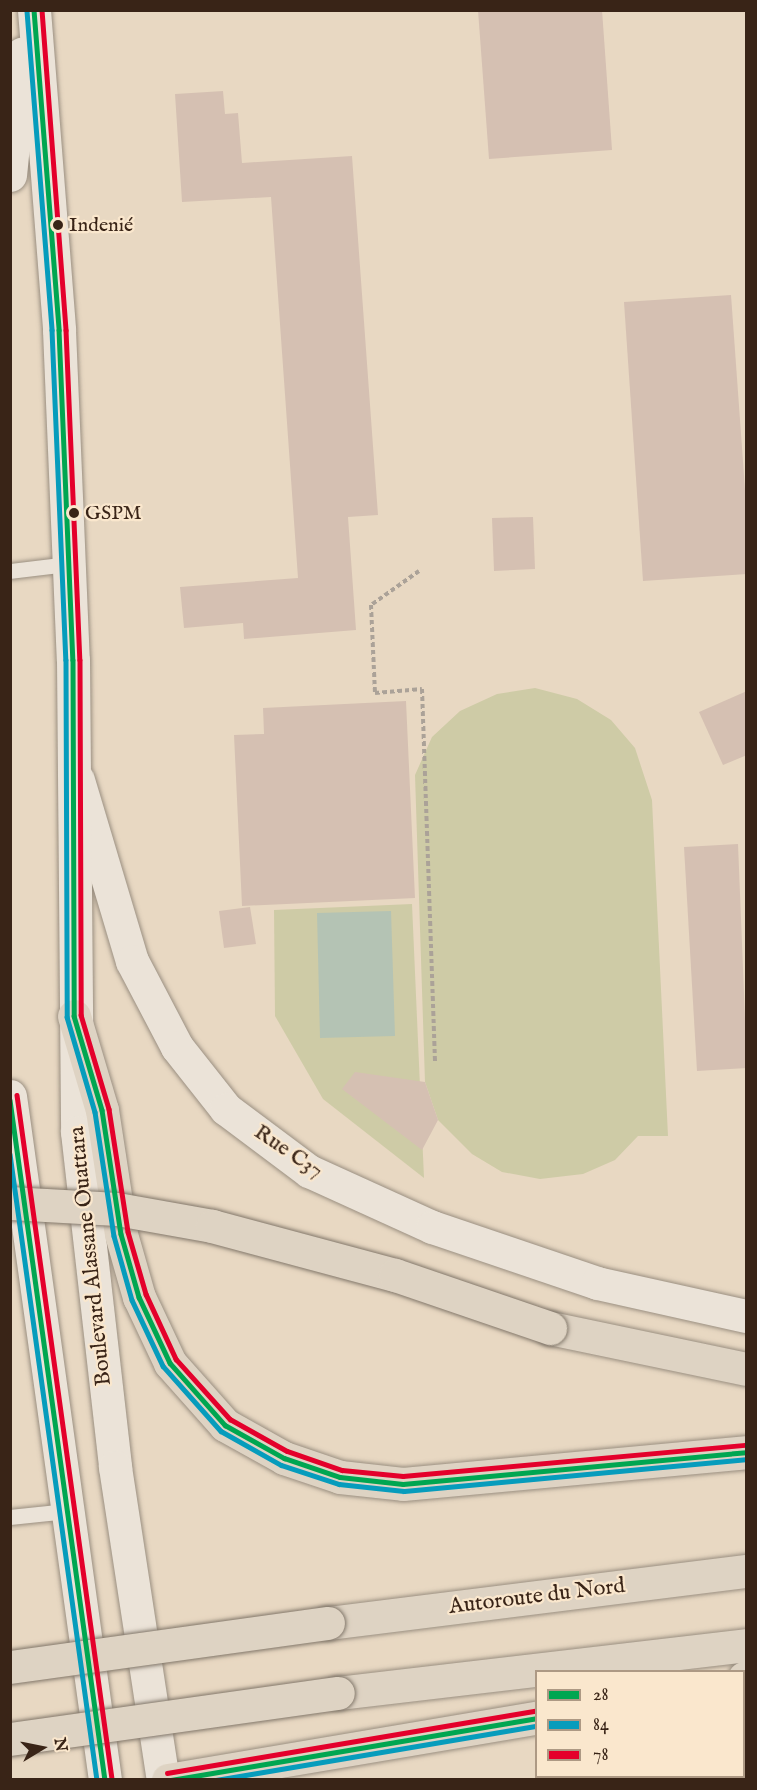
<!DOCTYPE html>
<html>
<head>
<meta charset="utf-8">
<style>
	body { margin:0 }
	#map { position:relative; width:757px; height:1790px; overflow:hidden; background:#e8d8c2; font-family:"IM FELL English",serif }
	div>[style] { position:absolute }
	.green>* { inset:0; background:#cecba6 }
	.water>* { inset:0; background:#b4c3b4 }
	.building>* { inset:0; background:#d5c0b2 }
	.path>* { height:4px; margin-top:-2px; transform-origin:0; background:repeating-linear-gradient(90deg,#aba298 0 4.5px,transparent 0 7.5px) }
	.roads { filter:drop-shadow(0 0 2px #9a8f81) drop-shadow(0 0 2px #9a8f81) }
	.service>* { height:15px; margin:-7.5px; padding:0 7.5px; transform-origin:7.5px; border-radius:7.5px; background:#ebe3d8 }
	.tertiary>* { height:33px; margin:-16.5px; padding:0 16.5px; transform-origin:16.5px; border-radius:16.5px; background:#ebe3d8 }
	.secondary>* { height:33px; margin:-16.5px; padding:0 16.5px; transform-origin:16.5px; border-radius:16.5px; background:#ebe3d8 }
	.trunk>* { height:33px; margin:-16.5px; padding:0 16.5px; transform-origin:16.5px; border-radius:16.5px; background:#ded3c3 }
	.motorway>* { height:33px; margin:-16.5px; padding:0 16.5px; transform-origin:16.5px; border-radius:16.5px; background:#ded3c3 }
	.bridges { filter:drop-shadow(0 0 2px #82776a) drop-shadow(0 0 2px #82776a) }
	.trunk-bridge>* { height:33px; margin:-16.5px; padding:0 16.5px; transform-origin:16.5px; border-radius:16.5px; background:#ded3c3 }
	.motorway-bridge>* { height:33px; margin:-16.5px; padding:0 16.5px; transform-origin:16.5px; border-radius:16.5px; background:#ded3c3 }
	.bus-1>* { height:4.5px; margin:-2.25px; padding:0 2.25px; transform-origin:2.25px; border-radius:2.25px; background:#00a651 }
	.bus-2>* { height:4.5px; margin:-2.25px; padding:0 2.25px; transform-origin:2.25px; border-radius:2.25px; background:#069cbc }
	.bus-3>* { height:4.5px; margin:-2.25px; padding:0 2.25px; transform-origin:2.25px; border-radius:2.25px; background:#e4002b }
	.dots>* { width:16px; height:16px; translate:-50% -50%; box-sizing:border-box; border:3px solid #fae7cd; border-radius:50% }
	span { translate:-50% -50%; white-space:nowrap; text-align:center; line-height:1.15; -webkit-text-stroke:4.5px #fae7cd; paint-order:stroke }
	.bus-label { font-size:20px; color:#392417 }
	.left { translate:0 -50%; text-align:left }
	.street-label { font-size:22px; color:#392417 }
	.frame { position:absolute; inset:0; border:12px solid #392417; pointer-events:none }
	.legend { position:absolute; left:535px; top:1670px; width:210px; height:108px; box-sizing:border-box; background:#fae7cd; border:2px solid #ad9984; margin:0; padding:8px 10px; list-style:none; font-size:18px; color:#392417 }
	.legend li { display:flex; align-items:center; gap:12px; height:30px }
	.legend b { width:30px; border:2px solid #ad9984 }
	.north { position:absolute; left:12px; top:1718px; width:60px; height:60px; -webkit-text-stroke:4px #fae7cd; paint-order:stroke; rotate:80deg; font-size:16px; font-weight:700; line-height:24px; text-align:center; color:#392417 }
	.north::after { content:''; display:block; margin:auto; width:21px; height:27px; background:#392417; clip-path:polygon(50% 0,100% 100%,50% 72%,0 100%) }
</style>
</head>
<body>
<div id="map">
	<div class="green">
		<div style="clip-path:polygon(535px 688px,577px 699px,611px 720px,635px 748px,652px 800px,668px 1136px,638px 1136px,615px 1160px,583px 1174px,540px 1179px,502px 1172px,472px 1154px,438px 1120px,425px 1082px,415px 775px,432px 737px,460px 711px,497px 694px)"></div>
		<div style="clip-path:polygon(412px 904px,424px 1178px,323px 1099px,275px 1016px,274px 910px)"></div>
	</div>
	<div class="water">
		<div style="clip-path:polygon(391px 911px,395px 1036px,320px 1038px,317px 913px)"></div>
	</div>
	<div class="building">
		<div style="clip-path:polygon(478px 10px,602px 10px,612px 150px,489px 159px)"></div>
		<div style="clip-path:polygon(223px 91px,225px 114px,238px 113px,242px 163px,352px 156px,378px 515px,348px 517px,356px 630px,244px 639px,243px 623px,184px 628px,180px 587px,298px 578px,271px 197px,182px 202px,175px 94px)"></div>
		<div style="clip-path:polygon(731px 295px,747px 517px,747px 574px,643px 581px,624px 302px)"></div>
		<div style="clip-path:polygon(533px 517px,535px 569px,494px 571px,492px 518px)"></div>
		<div style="clip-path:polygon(747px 691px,747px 755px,723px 765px,699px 712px)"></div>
		<div style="clip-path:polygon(406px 701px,415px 898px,242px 906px,234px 735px,264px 734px,263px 708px)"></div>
		<div style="clip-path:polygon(738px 844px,747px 1068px,697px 1071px,684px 847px)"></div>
		<div style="clip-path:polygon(250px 907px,256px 944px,224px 948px,219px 911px)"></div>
		<div style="clip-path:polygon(355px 1072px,425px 1082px,438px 1120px,422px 1150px,342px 1089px)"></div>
	</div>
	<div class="path">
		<div style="left:419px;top:571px;width:59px;rotate:144.7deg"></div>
		<div style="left:371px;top:605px;width:88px;rotate:87.4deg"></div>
		<div style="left:375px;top:693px;width:47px;rotate:-4.9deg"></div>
		<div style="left:422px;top:689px;width:374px;rotate:88deg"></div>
	</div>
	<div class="roads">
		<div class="service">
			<div style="left:10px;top:571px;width:58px;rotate:-6.9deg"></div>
			<div style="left:10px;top:1517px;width:57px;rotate:-6deg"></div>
		</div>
		<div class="tertiary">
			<div style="left:78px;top:780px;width:189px;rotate:73.4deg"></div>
			<div style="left:132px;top:961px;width:97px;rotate:62.4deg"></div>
			<div style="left:177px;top:1047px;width:79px;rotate:51.7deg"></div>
			<div style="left:226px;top:1109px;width:104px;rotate:36.8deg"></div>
			<div style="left:309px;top:1171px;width:135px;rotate:24.5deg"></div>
			<div style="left:432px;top:1227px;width:174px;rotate:18.7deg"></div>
			<div style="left:597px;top:1283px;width:153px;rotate:12.5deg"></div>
		</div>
		<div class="secondary">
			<div style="left:34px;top:10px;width:321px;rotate:85.5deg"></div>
			<div style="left:59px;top:330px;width:330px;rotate:87.6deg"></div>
			<div style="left:73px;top:660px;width:472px;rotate:89.5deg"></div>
			<div style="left:77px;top:1132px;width:337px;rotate:83.5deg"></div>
			<div style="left:115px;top:1467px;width:317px;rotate:81.3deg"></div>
			<div style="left:10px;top:175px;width:122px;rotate:-84.3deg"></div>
			<div style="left:10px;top:1096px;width:691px;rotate:82.09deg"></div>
		</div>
		<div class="trunk">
			<div style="left:550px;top:1328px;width:200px;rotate:11.8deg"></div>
		</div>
		<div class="motorway">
			<div style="left:74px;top:1016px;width:98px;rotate:73.4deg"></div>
			<div style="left:102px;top:1110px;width:125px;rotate:81.3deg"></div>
			<div style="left:121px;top:1234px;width:66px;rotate:74.1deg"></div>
			<div style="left:139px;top:1297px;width:73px;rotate:64.8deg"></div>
			<div style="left:170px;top:1363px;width:83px;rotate:48.4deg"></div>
			<div style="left:225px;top:1425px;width:68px;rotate:29.2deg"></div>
			<div style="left:284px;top:1458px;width:59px;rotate:18.7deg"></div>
			<div style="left:340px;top:1477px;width:63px;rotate:6.3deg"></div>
			<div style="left:403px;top:1484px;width:344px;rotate:-5.3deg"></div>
			<div style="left:328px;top:1623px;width:421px;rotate:-7.1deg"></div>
			<div style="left:744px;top:1678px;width:2px;rotate:-27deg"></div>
			<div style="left:338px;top:1693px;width:411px;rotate:-6.7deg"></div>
			<div style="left:168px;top:1780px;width:373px;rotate:-9.6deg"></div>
		</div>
	</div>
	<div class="bridges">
		<div class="trunk-bridge">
			<div style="left:10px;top:1203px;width:107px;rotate:3.2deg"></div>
			<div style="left:117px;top:1209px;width:97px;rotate:10.1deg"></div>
			<div style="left:212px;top:1226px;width:189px;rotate:15deg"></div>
			<div style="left:395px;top:1275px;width:164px;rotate:18.9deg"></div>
		</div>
		<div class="motorway-bridge">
			<div style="left:10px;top:1667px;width:321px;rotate:-7.9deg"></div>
			<div style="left:10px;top:1739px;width:331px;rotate:-8deg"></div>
		</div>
	</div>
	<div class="bus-1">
		<div style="left:34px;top:10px;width:321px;rotate:85.5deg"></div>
		<div style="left:59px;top:330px;width:330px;rotate:87.6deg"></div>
		<div style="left:73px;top:660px;width:356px;rotate:89.8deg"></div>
		<div style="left:74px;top:1016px;width:98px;rotate:73.4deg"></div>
		<div style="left:102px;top:1110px;width:125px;rotate:81.3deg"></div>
		<div style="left:121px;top:1234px;width:66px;rotate:74.1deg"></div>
		<div style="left:139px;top:1297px;width:73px;rotate:64.8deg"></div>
		<div style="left:170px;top:1363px;width:83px;rotate:48.4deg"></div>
		<div style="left:225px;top:1425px;width:68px;rotate:29.2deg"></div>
		<div style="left:284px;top:1458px;width:59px;rotate:18.7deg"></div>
		<div style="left:340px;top:1477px;width:63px;rotate:6.3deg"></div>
		<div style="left:403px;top:1484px;width:344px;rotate:-5.3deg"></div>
		<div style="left:10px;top:1100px;width:687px;rotate:82.05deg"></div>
		<div style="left:171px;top:1780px;width:370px;rotate:-9.6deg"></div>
	</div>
	<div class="bus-2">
		<div style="left:27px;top:11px;width:320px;rotate:85.5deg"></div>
		<div style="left:52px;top:330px;width:330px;rotate:87.6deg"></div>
		<div style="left:66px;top:660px;width:357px;rotate:89.8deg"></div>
		<div style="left:67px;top:1017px;width:99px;rotate:73.6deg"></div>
		<div style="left:95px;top:1112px;width:125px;rotate:81.3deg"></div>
		<div style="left:114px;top:1236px;width:66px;rotate:74.3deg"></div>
		<div style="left:132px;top:1300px;width:73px;rotate:64.8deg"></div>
		<div style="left:163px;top:1366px;width:87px;rotate:48.3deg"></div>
		<div style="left:221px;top:1431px;width:69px;rotate:29.5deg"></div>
		<div style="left:281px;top:1465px;width:61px;rotate:18.1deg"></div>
		<div style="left:339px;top:1484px;width:65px;rotate:6.1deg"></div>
		<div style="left:404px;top:1491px;width:343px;rotate:-5.3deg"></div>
		<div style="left:10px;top:1154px;width:632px;rotate:82.09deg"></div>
		<div style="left:216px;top:1780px;width:325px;rotate:-9.6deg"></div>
	</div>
	<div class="bus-3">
		<div style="left:42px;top:10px;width:321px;rotate:85.7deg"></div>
		<div style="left:66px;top:330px;width:330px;rotate:87.6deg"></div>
		<div style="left:80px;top:660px;width:355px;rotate:89.8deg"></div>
		<div style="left:81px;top:1015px;width:98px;rotate:73.4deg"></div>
		<div style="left:109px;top:1109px;width:124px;rotate:81.2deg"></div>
		<div style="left:128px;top:1232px;width:65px;rotate:73.8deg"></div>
		<div style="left:146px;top:1294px;width:72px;rotate:65.2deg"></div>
		<div style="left:176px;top:1359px;width:81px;rotate:48deg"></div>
		<div style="left:230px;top:1419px;width:65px;rotate:29.3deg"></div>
		<div style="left:287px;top:1451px;width:58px;rotate:19.1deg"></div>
		<div style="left:342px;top:1470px;width:61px;rotate:5.6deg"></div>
		<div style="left:403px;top:1476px;width:343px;rotate:-5.2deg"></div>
		<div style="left:17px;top:1095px;width:691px;rotate:82.09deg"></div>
		<div style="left:167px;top:1773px;width:373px;rotate:-9.6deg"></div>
	</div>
	<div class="dots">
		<div style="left:58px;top:225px;background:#392417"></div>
		<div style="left:74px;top:513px;background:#392417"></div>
	</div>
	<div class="bus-label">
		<span class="left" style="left:69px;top:225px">Indenié</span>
		<span class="left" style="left:85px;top:513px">GSPM</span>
	</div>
	<div class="street-label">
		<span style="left:288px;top:1152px;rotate:34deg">Rue C37</span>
		<span style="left:91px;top:1256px;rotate:-96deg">Boulevard Alassane Ouattara</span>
		<span style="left:537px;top:1597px;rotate:-7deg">Autoroute du Nord</span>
	</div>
	<div class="frame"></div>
	<ul class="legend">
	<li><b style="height:8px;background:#00a651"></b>28</li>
	<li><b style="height:8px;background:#069cbc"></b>84</li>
	<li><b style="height:8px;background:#e4002b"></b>78</li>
	</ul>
	<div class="north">N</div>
</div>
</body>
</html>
